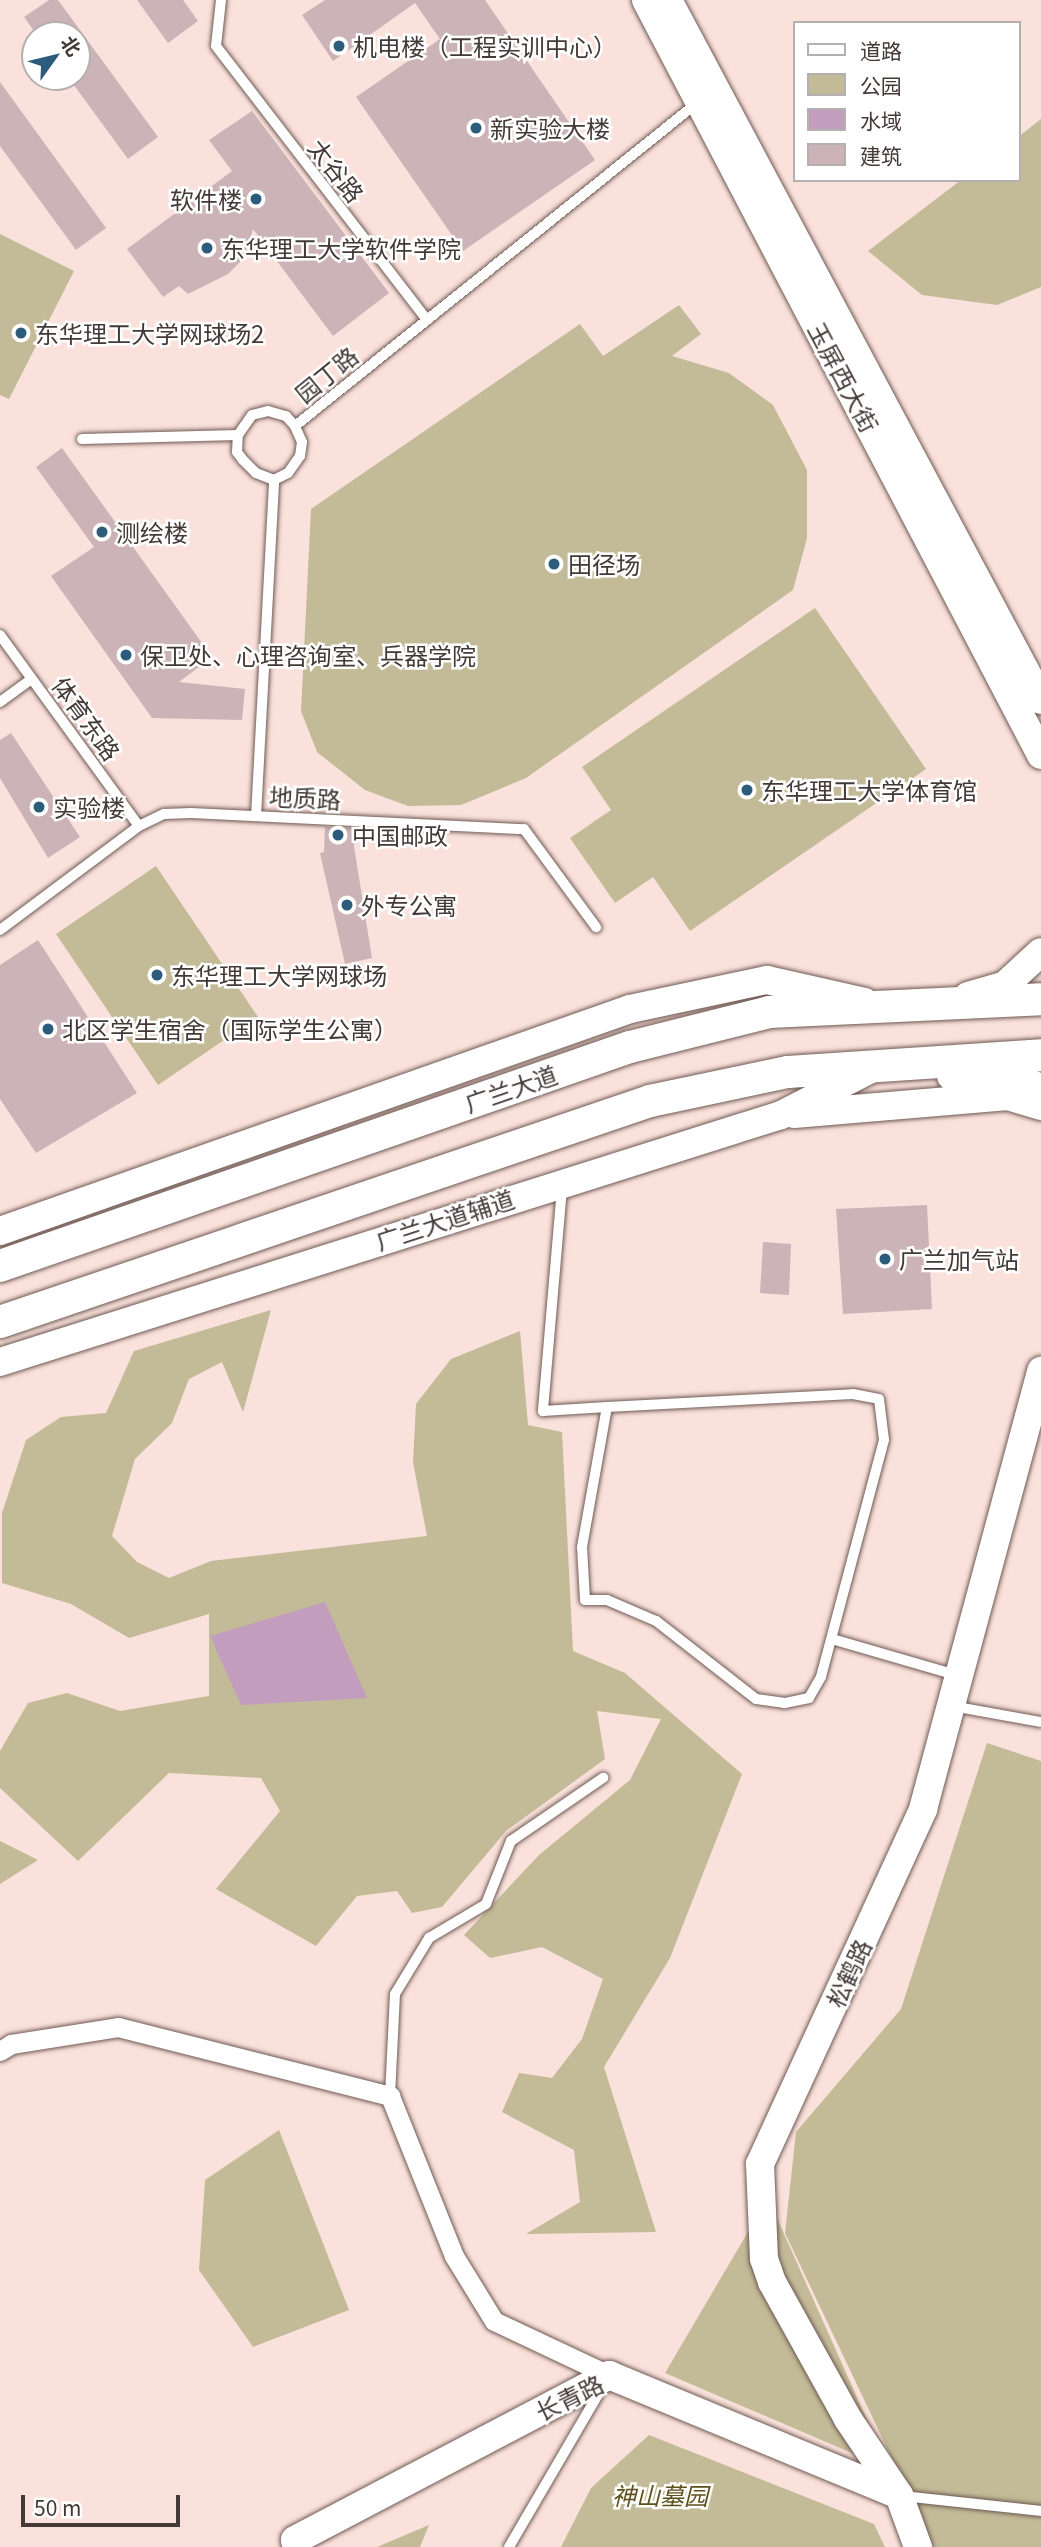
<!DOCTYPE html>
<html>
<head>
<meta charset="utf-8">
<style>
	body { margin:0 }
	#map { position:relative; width:1041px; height:2547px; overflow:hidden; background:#fae1db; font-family:Georgia,"Noto Sans SC",serif }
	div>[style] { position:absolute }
	.green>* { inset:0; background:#c3bb97 }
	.water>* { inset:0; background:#c39dbd }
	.building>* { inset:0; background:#cbb3b8 }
	.roads { filter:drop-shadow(0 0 2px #6f5a54) drop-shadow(0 0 2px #6f5a54) }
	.lane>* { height:10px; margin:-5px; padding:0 5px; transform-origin:5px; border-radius:5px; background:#fff }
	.street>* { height:19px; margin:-9.5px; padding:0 9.5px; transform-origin:9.5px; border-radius:9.5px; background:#fff }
	.secondary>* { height:28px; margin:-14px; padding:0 14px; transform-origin:14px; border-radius:14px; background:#fff }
	.primary>* { height:32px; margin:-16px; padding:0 16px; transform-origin:16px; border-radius:16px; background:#fff }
	.dots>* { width:19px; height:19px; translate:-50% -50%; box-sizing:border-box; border:4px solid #fff; border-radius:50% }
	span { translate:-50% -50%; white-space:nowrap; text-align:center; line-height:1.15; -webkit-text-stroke:5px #fff; paint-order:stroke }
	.poi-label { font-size:24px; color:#433937 }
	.left { translate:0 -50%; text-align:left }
	.right { translate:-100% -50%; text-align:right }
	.street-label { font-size:24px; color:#433937 }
	.park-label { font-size:24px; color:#5e511b; font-style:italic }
	.legend { position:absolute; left:793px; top:21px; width:228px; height:161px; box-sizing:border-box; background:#fff; border:2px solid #b4b0af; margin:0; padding:9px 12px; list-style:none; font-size:21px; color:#433937 }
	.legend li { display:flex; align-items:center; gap:14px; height:35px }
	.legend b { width:35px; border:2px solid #b4b0af }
	.north { position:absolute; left:21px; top:21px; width:70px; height:70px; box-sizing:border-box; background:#fff; border:2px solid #b4b0af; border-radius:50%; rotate:56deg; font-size:19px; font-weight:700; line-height:28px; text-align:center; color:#433937 }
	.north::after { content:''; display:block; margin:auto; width:24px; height:32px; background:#2c5c7b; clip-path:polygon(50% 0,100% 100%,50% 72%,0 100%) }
	.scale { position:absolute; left:21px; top:2495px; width:159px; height:32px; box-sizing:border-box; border:4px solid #433937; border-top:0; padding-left:9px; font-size:21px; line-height:24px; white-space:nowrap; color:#433937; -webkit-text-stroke:5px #fff; paint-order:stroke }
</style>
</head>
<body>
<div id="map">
	<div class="green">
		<div style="clip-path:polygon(1041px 119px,1041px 287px,997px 305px,922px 295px,868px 251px,961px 180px,1018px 180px,1018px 137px)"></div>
		<div style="clip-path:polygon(0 234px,74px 271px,9px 399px,0 395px)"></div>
		<div style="clip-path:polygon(679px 305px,701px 334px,672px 356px,729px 373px,773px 405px,807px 470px,807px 538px,793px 590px,526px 778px,461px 805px,408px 806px,365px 790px,317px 752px,301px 711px,311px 509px,580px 324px,603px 356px)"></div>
		<div style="clip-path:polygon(815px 608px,926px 769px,690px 931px,653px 877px,615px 903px,570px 838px,611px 810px,582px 767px)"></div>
		<div style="clip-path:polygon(156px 866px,258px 1017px,158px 1085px,56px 934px)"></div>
		<div style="clip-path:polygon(271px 1310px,243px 1412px,222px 1362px,189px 1379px,172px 1423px,135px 1459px,112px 1536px,137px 1562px,169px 1578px,211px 1561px,427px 1536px,413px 1462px,416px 1404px,451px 1359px,520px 1331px,528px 1425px,562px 1432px,573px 1651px,625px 1673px,742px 1774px,670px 1958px,604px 2067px,656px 2232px,526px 2234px,580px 2202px,574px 2150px,502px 2112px,519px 2073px,552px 2078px,582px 2039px,603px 1979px,542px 1947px,490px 1958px,464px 1935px,539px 1855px,630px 1780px,661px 1719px,597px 1711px,605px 1759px,506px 1831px,442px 1907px,412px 1913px,397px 1891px,357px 1896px,316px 1946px,216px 1889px,280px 1811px,261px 1778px,169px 1773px,78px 1861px,0 1788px,0 1751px,28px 1703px,67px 1693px,120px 1711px,209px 1696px,209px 1614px,129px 1638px,71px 1604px,2px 1583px,2px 1513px,26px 1440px,61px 1417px,106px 1413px,134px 1351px)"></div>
		<div style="clip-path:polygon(987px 1743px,1041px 1761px,1041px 2547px,934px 2547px,785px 2233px,796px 2132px,901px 2009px)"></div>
		<div style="clip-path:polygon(0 1841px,38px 1860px,0 1884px)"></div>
		<div style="clip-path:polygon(279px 2130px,349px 2310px,253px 2347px,199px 2270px,205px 2180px)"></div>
		<div style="clip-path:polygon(768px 2198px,889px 2469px,665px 2373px)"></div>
		<div style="clip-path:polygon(649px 2435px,874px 2524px,885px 2547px,561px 2547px,591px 2488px)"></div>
		<div style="clip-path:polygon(429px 2525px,420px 2547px,377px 2547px)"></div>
	</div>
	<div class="water">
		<div style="clip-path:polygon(325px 1602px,367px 1698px,241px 1705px,210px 1636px)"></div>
	</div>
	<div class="building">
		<div style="clip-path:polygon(49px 0,58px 0,158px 137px,128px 159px,68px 77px,77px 77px,77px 35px,37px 35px,24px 17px)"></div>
		<div style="clip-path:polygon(137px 0,183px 0,198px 21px,168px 43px)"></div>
		<div style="clip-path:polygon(325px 0,485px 0,595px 160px,463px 251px,356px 97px,440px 39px,415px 3px,333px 61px,302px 15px)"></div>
		<div style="clip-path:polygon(0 82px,106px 228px,76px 250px,0 146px)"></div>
		<div style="clip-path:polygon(252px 111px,389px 293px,333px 336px,253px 229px,244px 258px,228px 274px,188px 294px,179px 286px,163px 297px,127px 249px,232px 171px,209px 140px)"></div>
		<div style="clip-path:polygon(62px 448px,212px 657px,179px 682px,245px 689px,242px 720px,152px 718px,51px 576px,94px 547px,36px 467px)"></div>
		<div style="clip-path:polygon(11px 733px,80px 837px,48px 858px,0 778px,0 740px)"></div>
		<div style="clip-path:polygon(325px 827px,351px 828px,372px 958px,345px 964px,320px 853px,324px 852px)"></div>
		<div style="clip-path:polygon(38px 940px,137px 1093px,36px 1153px,0 1099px,0 965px)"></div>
		<div style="clip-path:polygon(927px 1205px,932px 1309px,843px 1314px,836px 1209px)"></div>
		<div style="clip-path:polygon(763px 1242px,791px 1244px,789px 1295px,760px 1293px)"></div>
	</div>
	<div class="roads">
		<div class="lane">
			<div style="left:221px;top:0;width:46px;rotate:96.2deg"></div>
			<div style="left:216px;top:46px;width:344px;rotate:52.4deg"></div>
			<div style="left:82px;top:439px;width:156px;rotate:-1.5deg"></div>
			<div style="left:274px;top:480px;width:19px;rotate:-159deg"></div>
			<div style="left:256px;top:473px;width:18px;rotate:-135deg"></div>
			<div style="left:243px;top:460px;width:10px;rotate:-127deg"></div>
			<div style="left:237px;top:452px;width:17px;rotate:-87deg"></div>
			<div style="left:238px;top:435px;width:24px;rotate:-55deg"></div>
			<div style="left:252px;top:415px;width:16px;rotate:-14deg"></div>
			<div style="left:268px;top:411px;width:19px;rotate:16deg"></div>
			<div style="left:286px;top:416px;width:13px;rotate:48deg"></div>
			<div style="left:0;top:635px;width:236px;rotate:54deg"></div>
			<div style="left:0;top:702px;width:39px;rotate:-36deg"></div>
			<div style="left:256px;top:816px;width:336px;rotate:-86.9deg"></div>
			<div style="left:274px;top:480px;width:16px;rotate:-27deg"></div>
			<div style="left:288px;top:473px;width:21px;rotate:-55deg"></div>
			<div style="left:300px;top:456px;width:14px;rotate:-82deg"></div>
			<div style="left:302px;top:442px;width:17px;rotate:-114deg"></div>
			<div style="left:295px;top:426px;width:516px;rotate:-38.78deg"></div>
			<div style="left:0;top:930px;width:174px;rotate:-36.8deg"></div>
			<div style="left:139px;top:826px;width:28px;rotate:-26deg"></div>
			<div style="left:164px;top:814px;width:27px;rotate:-2deg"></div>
			<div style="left:191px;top:813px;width:333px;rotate:2.8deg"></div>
			<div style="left:524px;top:829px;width:122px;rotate:53.7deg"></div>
			<div style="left:562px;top:1188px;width:224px;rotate:94.9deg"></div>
			<div style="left:543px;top:1411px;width:64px;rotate:-3.6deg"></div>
			<div style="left:607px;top:1407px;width:246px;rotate:-3deg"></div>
			<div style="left:853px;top:1394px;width:26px;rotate:11deg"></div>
			<div style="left:879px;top:1399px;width:41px;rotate:83deg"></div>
			<div style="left:884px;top:1440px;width:245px;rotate:104.9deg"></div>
			<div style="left:821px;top:1677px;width:24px;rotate:120deg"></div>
			<div style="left:809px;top:1698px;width:25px;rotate:168deg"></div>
			<div style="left:785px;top:1703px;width:29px;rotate:-172deg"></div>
			<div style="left:756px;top:1699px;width:127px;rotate:-142deg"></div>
			<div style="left:656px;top:1621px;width:53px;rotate:-156.8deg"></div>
			<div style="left:607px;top:1600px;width:22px;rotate:180deg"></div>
			<div style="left:585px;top:1600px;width:53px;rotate:-93.2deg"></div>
			<div style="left:582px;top:1547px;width:142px;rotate:-79.9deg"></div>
			<div style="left:832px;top:1639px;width:129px;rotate:16.2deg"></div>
			<div style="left:952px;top:1706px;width:90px;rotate:10.2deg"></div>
			<div style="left:390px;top:2096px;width:102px;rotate:-87.2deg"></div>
			<div style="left:395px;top:1994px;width:66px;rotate:-58.7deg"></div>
			<div style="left:429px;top:1938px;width:66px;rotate:-30.8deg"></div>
			<div style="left:486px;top:1904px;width:68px;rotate:-68.4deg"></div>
			<div style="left:511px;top:1841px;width:112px;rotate:-34.4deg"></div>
			<div style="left:903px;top:2496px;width:139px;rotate:6.2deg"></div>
			<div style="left:509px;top:2547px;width:184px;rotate:-59.7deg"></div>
		</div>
		<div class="street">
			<div style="left:0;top:2051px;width:13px;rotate:-32deg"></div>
			<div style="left:11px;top:2044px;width:108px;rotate:-9deg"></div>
			<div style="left:118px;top:2027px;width:281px;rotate:14.2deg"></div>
			<div style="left:390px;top:2096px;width:172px;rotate:68.2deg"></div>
			<div style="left:454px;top:2256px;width:76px;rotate:58.4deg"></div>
			<div style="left:494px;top:2321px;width:127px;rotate:25.2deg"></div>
		</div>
		<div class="secondary">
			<div style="left:646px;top:0;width:852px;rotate:62.38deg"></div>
			<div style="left:668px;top:0;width:793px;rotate:61.95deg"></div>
			<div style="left:968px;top:996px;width:37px;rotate:-16deg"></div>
			<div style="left:1004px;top:986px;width:50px;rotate:-42.6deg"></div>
			<div style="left:951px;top:1076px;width:56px;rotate:-2deg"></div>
			<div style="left:1007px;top:1074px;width:37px;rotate:22deg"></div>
			<div style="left:794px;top:1114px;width:215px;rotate:-4.8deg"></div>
			<div style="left:1008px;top:1096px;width:34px;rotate:17deg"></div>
			<div style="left:0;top:1231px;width:668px;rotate:-19.41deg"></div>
			<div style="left:630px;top:1009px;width:140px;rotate:-12deg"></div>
			<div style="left:767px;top:980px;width:100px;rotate:12.7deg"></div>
			<div style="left:0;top:1362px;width:819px;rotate:-17.55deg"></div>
			<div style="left:781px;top:1115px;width:106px;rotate:-27.1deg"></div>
			<div style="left:297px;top:2547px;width:7px;rotate:-106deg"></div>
			<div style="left:295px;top:2540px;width:355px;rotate:-27.7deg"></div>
			<div style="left:609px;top:2375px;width:314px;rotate:22.5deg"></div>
			<div style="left:918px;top:2547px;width:55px;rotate:-110.1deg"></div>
			<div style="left:899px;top:2495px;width:92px;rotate:-123.9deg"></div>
			<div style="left:848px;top:2419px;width:157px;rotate:-119deg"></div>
			<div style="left:772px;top:2282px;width:24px;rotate:-109deg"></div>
			<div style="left:764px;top:2259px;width:95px;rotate:-92.4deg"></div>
			<div style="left:760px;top:2164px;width:391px;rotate:-65.3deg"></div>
			<div style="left:923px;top:1809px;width:454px;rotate:-74.9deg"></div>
		</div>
		<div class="primary">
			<div style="left:0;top:1266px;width:667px;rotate:-19.17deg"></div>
			<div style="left:630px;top:1047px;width:143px;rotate:-14.1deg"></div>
			<div style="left:769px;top:1012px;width:272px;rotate:-2.7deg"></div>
			<div style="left:0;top:1322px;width:687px;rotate:-18.78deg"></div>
			<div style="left:650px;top:1101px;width:141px;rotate:-11.9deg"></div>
			<div style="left:788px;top:1072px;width:254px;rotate:-3.8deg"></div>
		</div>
	</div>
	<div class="dots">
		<div style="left:339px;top:46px;background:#2c5c7b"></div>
		<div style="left:476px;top:128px;background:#2c5c7b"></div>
		<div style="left:256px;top:199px;background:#2c5c7b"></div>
		<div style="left:207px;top:248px;background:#2c5c7b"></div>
		<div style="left:21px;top:333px;background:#2c5c7b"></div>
		<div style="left:102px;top:532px;background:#2c5c7b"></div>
		<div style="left:554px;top:564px;background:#2c5c7b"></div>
		<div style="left:126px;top:655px;background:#2c5c7b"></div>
		<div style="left:747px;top:790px;background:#2c5c7b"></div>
		<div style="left:39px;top:807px;background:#2c5c7b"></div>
		<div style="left:338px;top:835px;background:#2c5c7b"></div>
		<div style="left:347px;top:905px;background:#2c5c7b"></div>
		<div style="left:157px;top:975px;background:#2c5c7b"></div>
		<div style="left:48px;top:1029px;background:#2c5c7b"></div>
		<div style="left:885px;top:1259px;background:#2c5c7b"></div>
	</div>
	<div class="poi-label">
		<span class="left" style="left:353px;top:46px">机电楼（工程实训中心）</span>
		<span class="left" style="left:490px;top:128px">新实验大楼</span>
		<span class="right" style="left:242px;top:199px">软件楼</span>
		<span class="left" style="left:221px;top:248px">东华理工大学软件学院</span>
		<span class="left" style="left:35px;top:333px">东华理工大学网球场2</span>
		<span class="left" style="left:116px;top:532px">测绘楼</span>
		<span class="left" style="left:568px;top:564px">田径场</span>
		<span class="left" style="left:140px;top:655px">保卫处、心理咨询室、兵器学院</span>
		<span class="left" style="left:761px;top:790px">东华理工大学体育馆</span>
		<span class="left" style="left:53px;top:807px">实验楼</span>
		<span class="left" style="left:352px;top:835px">中国邮政</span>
		<span class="left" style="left:361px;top:905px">外专公寓</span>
		<span class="left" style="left:171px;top:975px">东华理工大学网球场</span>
		<span class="left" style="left:62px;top:1029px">北区学生宿舍（国际学生公寓）</span>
		<span class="left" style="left:899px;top:1259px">广兰加气站</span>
	</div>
	<div class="street-label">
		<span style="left:337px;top:170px;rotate:52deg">太谷路</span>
		<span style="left:326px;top:374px;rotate:-39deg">园丁路</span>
		<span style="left:844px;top:377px;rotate:62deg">玉屏西大街</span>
		<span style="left:87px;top:718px;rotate:54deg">体育东路</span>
		<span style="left:305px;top:797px;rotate:3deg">地质路</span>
		<span style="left:511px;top:1088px;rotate:-19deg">广兰大道</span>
		<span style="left:445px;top:1219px;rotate:-18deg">广兰大道辅道</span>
		<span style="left:848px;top:1973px;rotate:-65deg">松鹤路</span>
		<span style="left:569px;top:2397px;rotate:-26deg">长青路</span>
	</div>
	<div class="park-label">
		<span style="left:660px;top:2495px">神山墓园</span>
	</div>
	<ul class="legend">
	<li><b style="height:9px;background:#fff"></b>道路</li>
	<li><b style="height:19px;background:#c3bb97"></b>公园</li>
	<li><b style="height:19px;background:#c39dbd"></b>水域</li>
	<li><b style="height:19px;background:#cbb3b8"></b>建筑</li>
	</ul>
	<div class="north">北</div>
	<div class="scale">50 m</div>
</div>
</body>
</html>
